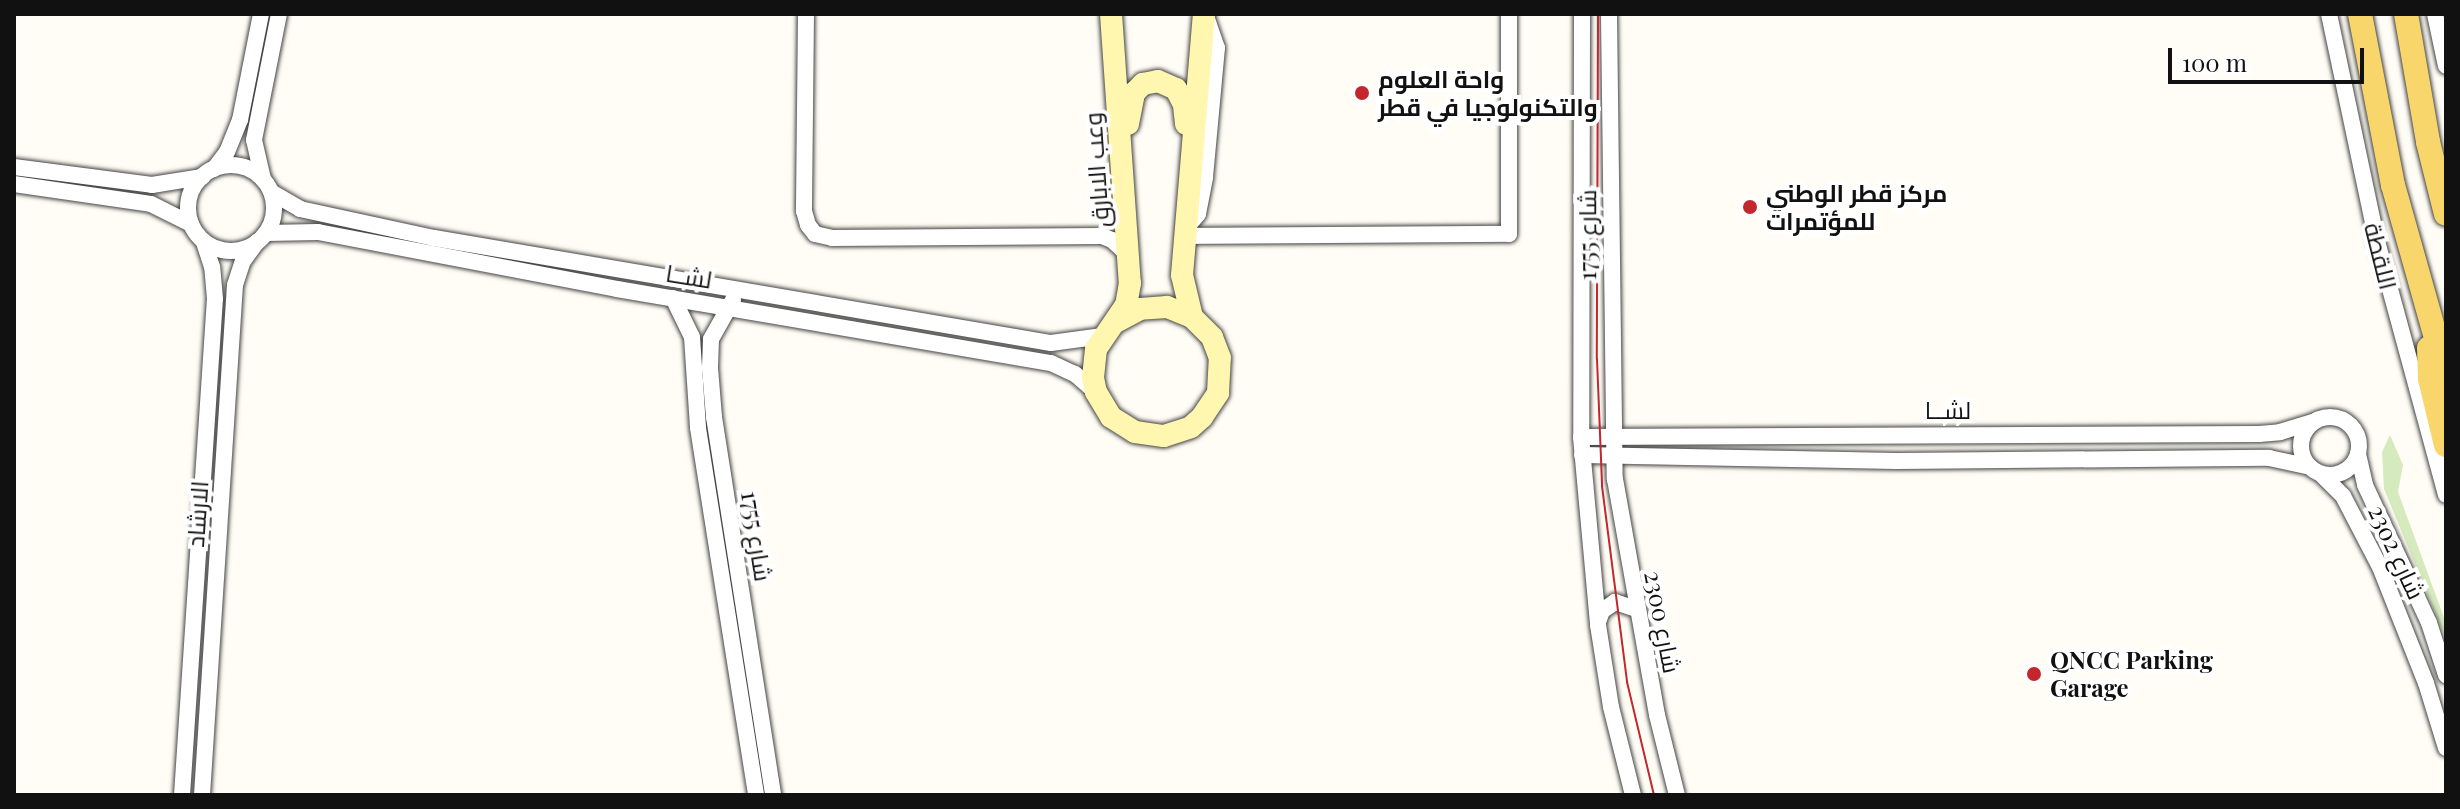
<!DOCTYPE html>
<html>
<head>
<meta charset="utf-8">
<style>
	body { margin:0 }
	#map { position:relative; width:2460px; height:809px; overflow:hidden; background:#fffdf5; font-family:"Playfair Display",Cairo,serif }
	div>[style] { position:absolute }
	.green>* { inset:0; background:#d5ebbd }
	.roads { filter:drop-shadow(0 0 2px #444) drop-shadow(0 0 2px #444) }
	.street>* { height:16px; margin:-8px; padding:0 8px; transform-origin:8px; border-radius:8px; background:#fff }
	.street>.ring { margin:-8px; padding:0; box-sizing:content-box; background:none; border:16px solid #fff; border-radius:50% }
	.secondary>* { height:22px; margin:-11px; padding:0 11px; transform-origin:11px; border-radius:11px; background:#fff6b0 }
	.primary>* { height:24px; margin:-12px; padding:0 12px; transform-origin:12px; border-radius:12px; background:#f9d66b }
	.tram>* { height:2px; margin:-1px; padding:0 1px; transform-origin:1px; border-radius:1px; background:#c4262e }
	.dots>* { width:22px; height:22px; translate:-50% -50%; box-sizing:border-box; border:4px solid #fff; border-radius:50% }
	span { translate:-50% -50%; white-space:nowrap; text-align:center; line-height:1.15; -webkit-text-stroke:8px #fff; paint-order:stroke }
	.poi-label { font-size:24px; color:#111; font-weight:700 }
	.left { translate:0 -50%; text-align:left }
	.street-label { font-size:24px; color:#111 }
	.frame { position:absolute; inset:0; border:16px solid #111; pointer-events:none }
	.scale { position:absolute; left:2168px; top:48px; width:196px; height:36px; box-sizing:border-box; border:4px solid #111; border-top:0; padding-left:10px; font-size:24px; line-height:28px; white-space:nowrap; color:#111; -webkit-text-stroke:6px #fff; paint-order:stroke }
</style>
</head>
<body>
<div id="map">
	<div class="green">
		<div style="clip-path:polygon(2390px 435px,2403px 465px,2398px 492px,2446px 623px,2446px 639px,2384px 489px,2382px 452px)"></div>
	</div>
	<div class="roads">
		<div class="street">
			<div style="left:806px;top:14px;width:197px;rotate:90.6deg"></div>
			<div style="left:804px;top:211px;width:15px;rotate:74deg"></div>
			<div style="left:808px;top:225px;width:11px;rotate:52deg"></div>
			<div style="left:815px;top:234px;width:17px;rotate:13deg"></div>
			<div style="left:832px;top:238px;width:270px;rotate:-0.4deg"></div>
			<div style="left:1102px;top:236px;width:11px;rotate:22deg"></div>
			<div style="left:1112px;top:240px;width:25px;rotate:43deg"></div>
			<div style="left:1582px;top:14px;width:423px;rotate:90.1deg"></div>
			<div style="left:1581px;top:437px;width:189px;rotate:84.8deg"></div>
			<div style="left:1598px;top:625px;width:83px;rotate:81deg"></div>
			<div style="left:1611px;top:707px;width:91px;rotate:76deg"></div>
			<div style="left:1609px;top:14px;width:465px;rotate:89.3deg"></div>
			<div style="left:1615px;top:479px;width:240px;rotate:79.9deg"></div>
			<div style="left:1657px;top:715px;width:82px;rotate:76deg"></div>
			<div style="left:2329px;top:14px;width:232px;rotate:78.1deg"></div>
			<div style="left:2377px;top:241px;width:263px;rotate:74.8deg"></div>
			<div style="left:2435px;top:14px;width:53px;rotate:78.1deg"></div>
			<div class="ring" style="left:188px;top:165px;width:70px;height:70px"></div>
			<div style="left:14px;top:167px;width:139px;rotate:7.4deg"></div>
			<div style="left:152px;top:185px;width:51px;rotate:-9.1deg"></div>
			<div style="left:214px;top:169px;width:21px;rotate:-53deg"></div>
			<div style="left:227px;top:152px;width:35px;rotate:-68deg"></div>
			<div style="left:240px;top:120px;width:108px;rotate:-78.8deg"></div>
			<div style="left:263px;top:179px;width:40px;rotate:-103deg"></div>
			<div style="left:254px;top:140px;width:128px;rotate:-78.8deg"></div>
			<div style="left:14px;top:184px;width:138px;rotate:8.3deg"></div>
			<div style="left:151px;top:204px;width:45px;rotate:26.6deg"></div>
			<div style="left:271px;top:192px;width:34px;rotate:30deg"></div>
			<div style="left:300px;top:209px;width:137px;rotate:12.2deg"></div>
			<div style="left:434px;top:238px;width:626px;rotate:9.66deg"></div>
			<div style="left:1051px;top:343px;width:52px;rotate:-7.7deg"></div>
			<div style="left:1185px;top:229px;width:20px;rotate:-49deg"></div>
			<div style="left:1198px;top:214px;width:38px;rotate:-79deg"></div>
			<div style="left:1205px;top:177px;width:130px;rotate:-84.7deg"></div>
			<div style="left:1217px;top:48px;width:34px;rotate:-109deg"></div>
			<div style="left:266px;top:233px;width:52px;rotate:-1.1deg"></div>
			<div style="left:318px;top:232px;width:304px;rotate:10.8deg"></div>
			<div style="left:617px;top:289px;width:440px;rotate:9.7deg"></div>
			<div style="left:1051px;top:363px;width:26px;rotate:25deg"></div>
			<div style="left:1075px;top:374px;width:28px;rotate:41deg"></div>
			<div style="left:1183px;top:236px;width:326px;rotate:-0.4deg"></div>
			<div style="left:1509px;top:234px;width:220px;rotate:-90deg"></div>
			<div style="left:673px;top:298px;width:43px;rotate:64deg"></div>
			<div style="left:692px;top:337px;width:91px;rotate:86.2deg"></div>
			<div style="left:698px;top:428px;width:372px;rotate:81deg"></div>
			<div style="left:733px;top:300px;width:45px;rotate:119.4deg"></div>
			<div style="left:711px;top:339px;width:29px;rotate:92deg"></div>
			<div style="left:710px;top:368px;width:49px;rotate:85.3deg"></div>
			<div style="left:714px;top:417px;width:383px;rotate:81.1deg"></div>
			<div class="ring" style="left:2301px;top:417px;width:42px;height:42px"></div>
			<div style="left:1581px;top:437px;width:678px;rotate:-0.25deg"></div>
			<div style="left:2259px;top:434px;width:21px;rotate:-5deg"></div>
			<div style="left:2280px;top:432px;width:37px;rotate:-17deg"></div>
			<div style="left:2358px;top:454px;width:32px;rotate:77deg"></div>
			<div style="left:2365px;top:485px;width:152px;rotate:65.1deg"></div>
			<div style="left:2429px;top:623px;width:55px;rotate:71.9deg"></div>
			<div style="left:1582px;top:455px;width:315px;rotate:1.1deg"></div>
			<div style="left:1897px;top:461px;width:372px;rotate:-0.5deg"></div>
			<div style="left:2269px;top:458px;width:40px;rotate:12deg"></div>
			<div style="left:2322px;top:475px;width:30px;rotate:45deg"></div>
			<div style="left:2343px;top:496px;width:80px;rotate:62.5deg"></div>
			<div style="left:2380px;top:567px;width:125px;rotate:68.4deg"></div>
			<div style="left:2426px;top:683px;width:68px;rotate:72.9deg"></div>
			<div style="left:1598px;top:622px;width:12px;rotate:-70deg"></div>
			<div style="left:1602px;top:611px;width:16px;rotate:-35deg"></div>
			<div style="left:1615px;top:602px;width:22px;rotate:18deg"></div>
			<div style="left:182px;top:795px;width:497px;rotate:-86.2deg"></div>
			<div style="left:215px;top:299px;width:32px;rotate:-95deg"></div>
			<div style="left:212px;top:267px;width:26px;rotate:-108deg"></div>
			<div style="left:202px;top:795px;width:511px;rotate:-86.3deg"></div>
			<div style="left:235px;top:285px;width:25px;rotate:-72deg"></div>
			<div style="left:243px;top:261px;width:24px;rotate:-54deg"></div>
		</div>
		<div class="secondary">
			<div style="left:1111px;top:14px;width:270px;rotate:86deg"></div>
			<div style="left:1130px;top:283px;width:22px;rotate:100deg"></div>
			<div style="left:1126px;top:305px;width:53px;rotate:124.3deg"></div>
			<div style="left:1096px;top:349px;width:29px;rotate:96deg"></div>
			<div style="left:1093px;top:378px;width:14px;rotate:78deg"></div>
			<div style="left:1096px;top:392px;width:29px;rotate:59deg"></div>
			<div style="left:1111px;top:417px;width:28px;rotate:32deg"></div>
			<div style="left:1135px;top:432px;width:29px;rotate:8deg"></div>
			<div style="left:1164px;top:436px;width:28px;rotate:-18deg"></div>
			<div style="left:1191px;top:427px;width:15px;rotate:-42deg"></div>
			<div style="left:1202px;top:417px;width:29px;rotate:-56deg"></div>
			<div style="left:1218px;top:393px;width:35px;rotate:-87deg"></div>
			<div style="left:1220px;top:358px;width:22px;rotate:-111deg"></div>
			<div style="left:1212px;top:337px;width:28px;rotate:-135deg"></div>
			<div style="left:1192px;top:317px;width:27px;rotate:-158deg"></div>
			<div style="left:1167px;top:307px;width:27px;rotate:176deg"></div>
			<div style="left:1140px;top:309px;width:26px;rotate:152deg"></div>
			<div style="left:1128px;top:124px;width:32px;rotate:-79deg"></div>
			<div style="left:1134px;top:93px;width:13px;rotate:-45deg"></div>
			<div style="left:1143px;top:84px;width:15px;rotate:-11deg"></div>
			<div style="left:1158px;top:81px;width:20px;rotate:24deg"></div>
			<div style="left:1176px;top:89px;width:18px;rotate:63deg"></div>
			<div style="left:1184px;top:105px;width:19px;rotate:84deg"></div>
			<div style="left:1192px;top:317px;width:43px;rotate:-103.4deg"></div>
			<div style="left:1182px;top:275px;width:262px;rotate:-85.2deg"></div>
		</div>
		<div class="primary">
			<div style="left:2360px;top:14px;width:174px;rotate:79.1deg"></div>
			<div style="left:2393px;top:185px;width:196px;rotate:74.3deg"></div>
			<div style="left:2406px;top:14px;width:130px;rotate:80.2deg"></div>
			<div style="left:2428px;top:142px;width:74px;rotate:76deg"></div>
			<div style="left:2429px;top:348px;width:31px;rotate:88deg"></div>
			<div style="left:2430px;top:379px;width:68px;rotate:76.4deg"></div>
		</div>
	</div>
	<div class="tram">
		<div style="left:1598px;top:14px;width:345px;rotate:90.2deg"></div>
		<div style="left:1597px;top:359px;width:127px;rotate:87.7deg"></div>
		<div style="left:1602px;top:486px;width:198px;rotate:82.7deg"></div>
		<div style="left:1627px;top:682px;width:116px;rotate:76.6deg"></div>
	</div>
	<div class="dots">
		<div style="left:1362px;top:93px;background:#c4262e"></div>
		<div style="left:1750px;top:207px;background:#c4262e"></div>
		<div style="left:2034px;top:674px;background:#c4262e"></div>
	</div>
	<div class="poi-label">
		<span class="left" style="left:1378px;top:93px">واحة العلوم<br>والتكنولوجيا في قطر</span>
		<span class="left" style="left:1766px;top:207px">مركز قطر الوطني<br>للمؤتمرات</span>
		<span class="left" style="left:2050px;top:674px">QNCC Parking<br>Garage</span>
	</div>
	<div class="street-label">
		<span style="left:1096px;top:170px;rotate:-94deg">وعب الابارق</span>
		<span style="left:1587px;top:235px;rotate:-90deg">شارع 1755</span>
		<span style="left:2381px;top:256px;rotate:76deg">اللقطة</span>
		<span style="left:689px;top:276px;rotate:9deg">لشــا</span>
		<span style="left:1948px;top:410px">لشــا</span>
		<span style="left:197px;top:514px;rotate:-86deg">الارشاد</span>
		<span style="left:757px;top:536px;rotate:81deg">شارع 1755</span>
		<span style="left:2397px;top:552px;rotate:65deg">شارع 2302</span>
		<span style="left:1663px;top:622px;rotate:79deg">شارع 2300</span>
	</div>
	<div class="frame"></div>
	<div class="scale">100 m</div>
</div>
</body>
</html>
